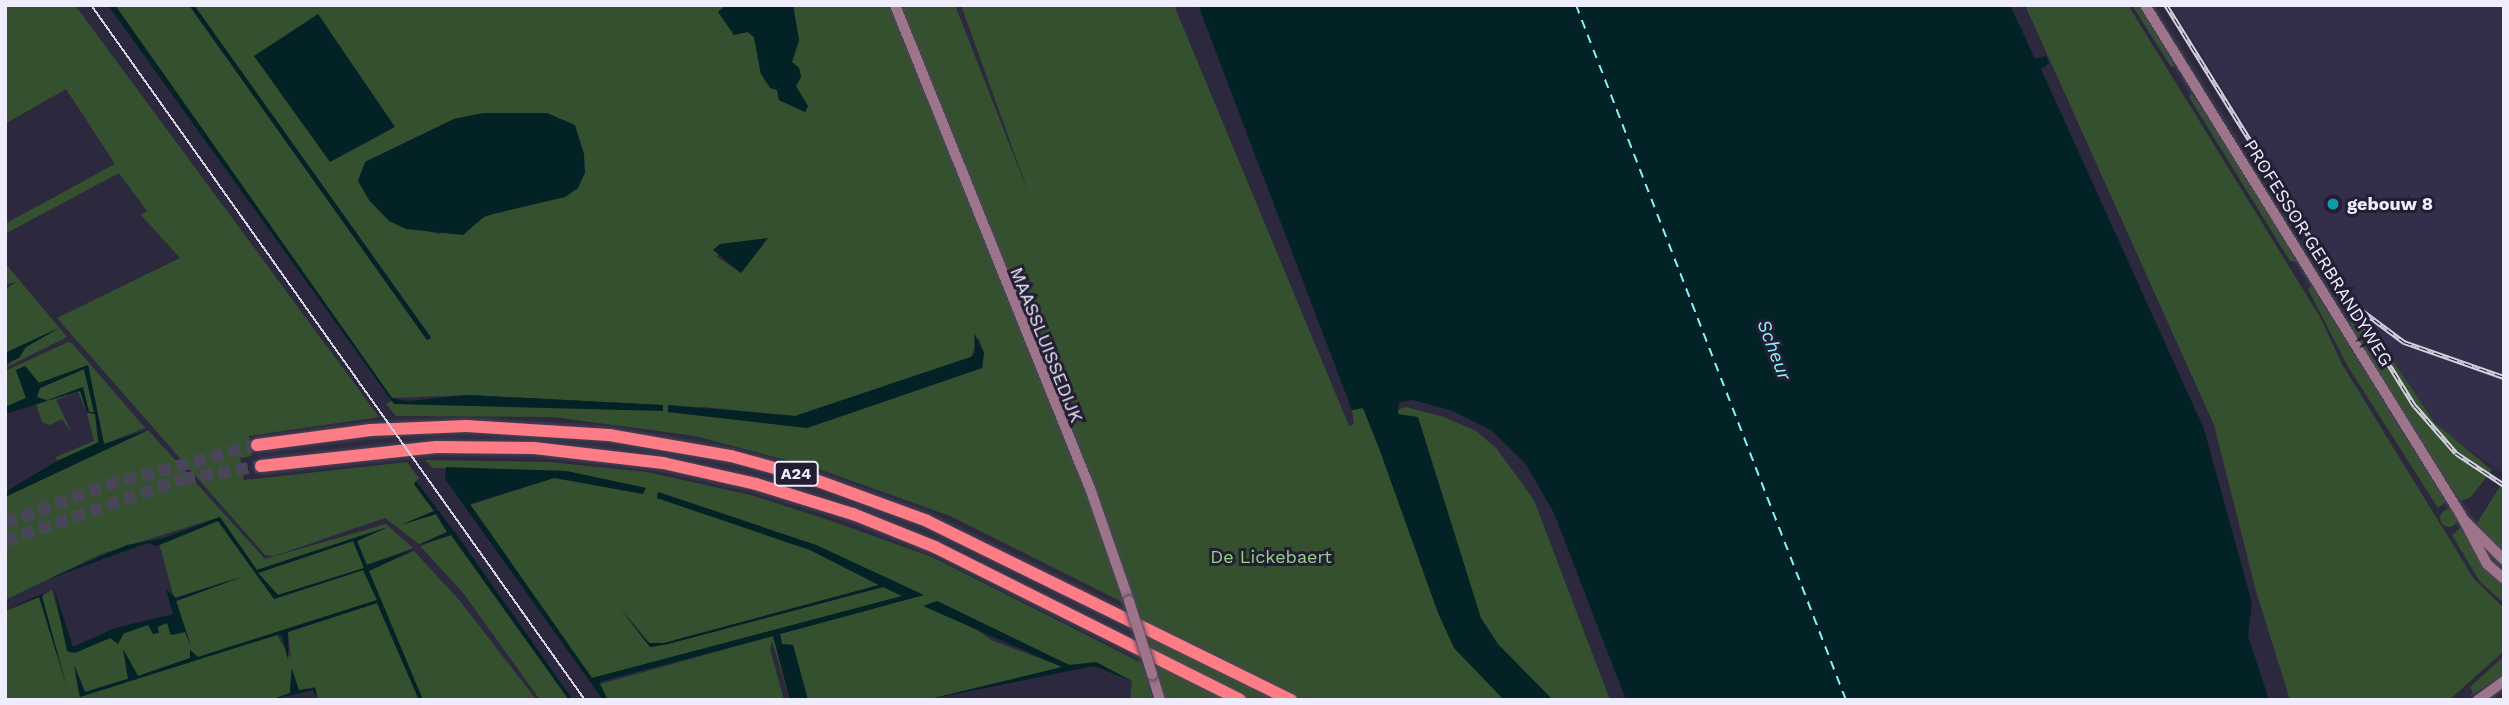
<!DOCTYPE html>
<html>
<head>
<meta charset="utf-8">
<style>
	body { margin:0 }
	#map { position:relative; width:2509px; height:705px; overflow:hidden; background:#2c283e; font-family:"Work Sans",sans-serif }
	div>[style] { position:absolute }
	.built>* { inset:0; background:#342e4a }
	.green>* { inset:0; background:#35502f }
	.round { border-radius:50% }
	.water>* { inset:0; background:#032225 }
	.ferry>* { height:2px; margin-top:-1px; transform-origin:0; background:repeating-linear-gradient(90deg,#8bf0fa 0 9px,transparent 0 16px) }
	.highway-tunnel>* { height:12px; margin-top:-6px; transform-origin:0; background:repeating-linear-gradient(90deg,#49465a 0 12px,transparent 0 18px) }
	.roads { filter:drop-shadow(0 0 2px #494658) drop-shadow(0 0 2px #494658) }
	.secondary>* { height:10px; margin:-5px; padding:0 5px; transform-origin:5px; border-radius:5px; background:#9e748a }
	.highway>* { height:12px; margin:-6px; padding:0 6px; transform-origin:6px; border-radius:6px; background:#fd7c86 }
	.tram>* { height:2px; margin:-1px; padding:0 1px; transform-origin:1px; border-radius:1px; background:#d4d1e1 }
	.rail>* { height:5px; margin-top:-2.5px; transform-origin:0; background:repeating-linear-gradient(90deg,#231e33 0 8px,#d4d1e1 0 16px); box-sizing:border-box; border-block:2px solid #d4d1e1 }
	.bridges { filter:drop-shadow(0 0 2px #494658) drop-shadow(0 0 2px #494658) }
	.secondary-bridge>* { height:10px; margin:-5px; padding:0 5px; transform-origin:5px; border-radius:5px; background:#9e748a }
	.dots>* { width:19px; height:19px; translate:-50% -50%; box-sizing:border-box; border:4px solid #231e33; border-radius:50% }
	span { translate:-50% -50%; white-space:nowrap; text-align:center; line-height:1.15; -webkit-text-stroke:6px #231e33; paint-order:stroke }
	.shield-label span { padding:2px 5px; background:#231e33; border:2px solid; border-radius:5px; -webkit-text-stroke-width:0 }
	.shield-label { font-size:16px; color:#efedfc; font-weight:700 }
	.poi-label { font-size:18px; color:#efedfc; font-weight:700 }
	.left { translate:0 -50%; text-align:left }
	.street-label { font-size:18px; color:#efedfc }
	.park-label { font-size:18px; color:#96d388 }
	.water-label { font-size:19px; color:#8bf0fa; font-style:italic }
	.frame { position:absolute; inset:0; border:7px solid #efedfc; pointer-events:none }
</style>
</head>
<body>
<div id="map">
	<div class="built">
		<div style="clip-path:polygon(2171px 5px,2504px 5px,2504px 472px,2442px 432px,2377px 339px)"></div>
	</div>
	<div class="green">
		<div style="clip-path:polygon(5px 5px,75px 5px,379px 417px,249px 436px,252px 456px,240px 458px,244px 480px,407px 462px,419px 478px,414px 484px,434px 511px,401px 525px,436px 514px,447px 532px,419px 544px,385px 518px,274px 556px,265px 555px,57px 318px,180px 258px,141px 215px,147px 211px,119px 173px,5px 234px,5px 224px,115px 164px,66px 89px,5px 124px)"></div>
		<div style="clip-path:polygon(evenodd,115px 5px,189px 5px,427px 340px,431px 337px,194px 5px,726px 5px,719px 13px,754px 37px,761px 74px,777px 90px,779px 100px,805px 112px,808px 106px,795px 86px,801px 77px,799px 68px,792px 62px,799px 40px,793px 5px,890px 5px,1101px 527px,1124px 603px,950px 516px,816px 468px,695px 436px,553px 417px,396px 416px,386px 404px,392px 401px,663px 410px,662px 405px,468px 395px,392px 398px,115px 5px,484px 113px,578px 188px,565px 197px,515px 206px,439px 234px,390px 221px,375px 204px,365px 162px,454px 119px,484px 113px,115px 5px,768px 238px,741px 273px,716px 256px,768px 238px,115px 5px,978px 337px,984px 353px,982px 368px,807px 428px,669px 412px,703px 407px,795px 416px,971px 357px,978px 337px)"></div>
		<div style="clip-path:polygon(898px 5px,955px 5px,1030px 197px,961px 5px,1174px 5px,1349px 426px,1354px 424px,1352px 410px,1363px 408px,1368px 420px,1406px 407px,1444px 417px,1476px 431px,1497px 449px,1534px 500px,1610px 700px,1165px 700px,1107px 520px)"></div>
		<div style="clip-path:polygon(2025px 5px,2128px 5px,2320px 317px,2342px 364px,2474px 579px,2504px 608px,2504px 651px,2449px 700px,2290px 700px,2256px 591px,2214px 425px)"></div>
		<div style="clip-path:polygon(2132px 5px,2139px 5px,2175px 66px,2171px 67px)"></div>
		<div style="clip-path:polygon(2191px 93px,2219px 134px,2297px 262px,2290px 261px,2189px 97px)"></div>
		<div style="clip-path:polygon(5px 263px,67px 337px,5px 368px,26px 347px,59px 328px,5px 353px,5px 289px,17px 282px,5px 284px)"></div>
		<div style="clip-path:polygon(2312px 286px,2446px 502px,2438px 508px,2347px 365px,2308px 289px)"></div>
		<div style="clip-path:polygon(2360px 312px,2435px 423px,2492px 470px,2471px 497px,2461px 501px,2430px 459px,2353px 331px,2347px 313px)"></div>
		<div style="clip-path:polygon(68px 342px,72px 343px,145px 428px,104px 444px,88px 366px,39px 383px,25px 366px,16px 370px,26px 398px,5px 407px,5px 371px)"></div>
		<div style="clip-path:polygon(84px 369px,94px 412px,89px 412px,83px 387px,47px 400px,36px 397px,40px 388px)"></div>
		<div style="clip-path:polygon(78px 391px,81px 392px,86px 411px,78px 392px,56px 400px,72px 433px,62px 419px,50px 425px,42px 422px,36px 404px)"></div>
		<div style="clip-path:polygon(87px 413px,95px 414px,98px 444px,57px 461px,56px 457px,94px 441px)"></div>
		<div style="clip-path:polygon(148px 430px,265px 559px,386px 524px,413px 548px,366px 565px,357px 541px,388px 527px,256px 570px,220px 517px,101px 554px,5px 600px,5px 497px)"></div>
		<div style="clip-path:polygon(425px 460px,550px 462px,647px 472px,751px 495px,832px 521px,932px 557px,1142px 663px,1153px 700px,1130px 700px,1132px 681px,1096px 663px,1069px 665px,937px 601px,991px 640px,1063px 667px,926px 700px,808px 700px,793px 645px,782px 644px,780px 634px,923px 595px,816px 545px,658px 492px,657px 498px,810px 550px,879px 585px,664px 643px,649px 643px,623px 613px,650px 647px,668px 644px,883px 587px,903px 596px,592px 678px,470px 505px,554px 478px,646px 488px,566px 471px,433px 468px)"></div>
		<div style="clip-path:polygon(2504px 480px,2504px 556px,2477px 523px)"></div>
		<div class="round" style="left:2440px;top:509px;width:18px;height:18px"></div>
		<div style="clip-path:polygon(218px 521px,274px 599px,363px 570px,377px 600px,198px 657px,190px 650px,190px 658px,138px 676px,123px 649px,130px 678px,85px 692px,75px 666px,79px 695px,277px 635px,291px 659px,288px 632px,377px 603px,419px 700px,318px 700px,315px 687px,299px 690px,291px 669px,290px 693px,271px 700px,5px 700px,5px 611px,39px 597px,44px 606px,42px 596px,52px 590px,69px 653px,148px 625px,159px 633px,158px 626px,167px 623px,171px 635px,185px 632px,191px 646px,176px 601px,243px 576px,174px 598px,159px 543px)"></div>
		<div style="clip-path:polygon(2461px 527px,2504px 587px,2504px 603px,2480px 582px,2452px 535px)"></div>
		<div style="clip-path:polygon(451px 535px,521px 633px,569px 700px,540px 700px,464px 594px,420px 546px)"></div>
		<div style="clip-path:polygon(353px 541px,364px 568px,278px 595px,258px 573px)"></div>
		<div style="clip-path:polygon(414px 551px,460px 601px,535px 698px,423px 700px,368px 571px)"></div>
		<div style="clip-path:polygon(773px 636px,790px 700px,772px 641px,770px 649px,784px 700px,608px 700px,597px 685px)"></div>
		<div style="clip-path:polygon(2504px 656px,2504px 675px,2466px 698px,2473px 693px,2470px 687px)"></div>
	</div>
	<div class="water">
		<div style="clip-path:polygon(108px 5px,115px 5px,392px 398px,408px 401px,468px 395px,663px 405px,663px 411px,394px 404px)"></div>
		<div style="clip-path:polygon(189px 5px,194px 5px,431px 338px,427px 340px)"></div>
		<div style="clip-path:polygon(726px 5px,793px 5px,799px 40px,792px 62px,799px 68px,801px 77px,796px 86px,808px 106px,805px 112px,779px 100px,777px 90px,770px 88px,761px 74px,754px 37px,748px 32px,734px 35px,718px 12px)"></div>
		<div style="clip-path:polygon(1198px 5px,2010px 5px,2035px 59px,2046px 56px,2049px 63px,2041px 69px,2204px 429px,2252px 603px,2248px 636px,2269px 700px,1626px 700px,1554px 513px,1525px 463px,1491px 430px,1453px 411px,1413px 400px,1399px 402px,1398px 414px,1418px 417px,1481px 618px,1498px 644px,1553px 700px,1504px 700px,1454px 648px,1438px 613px,1380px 451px,1363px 408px,1352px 410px)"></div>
		<div style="clip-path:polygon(318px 14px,395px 127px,330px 162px,254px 56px)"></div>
		<div style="clip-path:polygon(484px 113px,547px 113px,575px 125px,584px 154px,585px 173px,578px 188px,565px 197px,485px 216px,463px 235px,406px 229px,389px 221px,369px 200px,358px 181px,365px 162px,454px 119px)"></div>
		<div style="clip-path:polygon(768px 238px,741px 273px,713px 250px,720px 244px)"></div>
		<div style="clip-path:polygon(59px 328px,26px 347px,19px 358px,5px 364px,5px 353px)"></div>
		<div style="clip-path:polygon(974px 333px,984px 353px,982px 368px,807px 428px,668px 412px,668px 405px,795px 416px,971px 357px,975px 353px)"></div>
		<div style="clip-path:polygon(evenodd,88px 365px,104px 444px,148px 430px,5px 497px,5px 492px,57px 461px,99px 442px,95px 414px,87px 412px,80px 391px,5px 414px,5px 407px,26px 398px,16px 370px,25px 366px,39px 383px,88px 365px,84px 369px,94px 412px,89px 412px,83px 387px,47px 401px,37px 397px,40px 388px,84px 369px)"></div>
		<div style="clip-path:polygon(446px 467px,566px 471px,646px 488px,643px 494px,554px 478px,470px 504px,592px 678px,902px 596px,883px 587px,668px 644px,650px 647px,619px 606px,649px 643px,664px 643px,879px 585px,810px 550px,657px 498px,658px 492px,816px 545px,924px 595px,780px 634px,782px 644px,793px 645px,808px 700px,790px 700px,773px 636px,599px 682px,608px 700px,603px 700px,445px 479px)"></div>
		<div style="clip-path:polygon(416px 481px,457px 535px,573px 700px,569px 700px,451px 535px,419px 545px,447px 532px,436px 514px,401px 525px,434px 511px,414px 484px)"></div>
		<div style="clip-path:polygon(evenodd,220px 517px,257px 570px,388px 527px,357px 541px,367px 565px,415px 549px,369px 571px,423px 700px,419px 700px,377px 603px,288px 632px,288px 660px,282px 636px,277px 635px,80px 697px,74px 666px,85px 692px,128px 679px,123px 649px,138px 676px,190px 658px,190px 650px,198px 657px,377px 600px,363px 570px,274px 599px,218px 521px,157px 546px,147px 543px,46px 580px,127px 545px,161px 539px,220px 517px,353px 541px,364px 568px,278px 595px,258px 573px,353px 541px)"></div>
		<div style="clip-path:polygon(245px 576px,176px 601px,191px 646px,185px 632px,171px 635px,167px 623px,157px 627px,159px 633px,153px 634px,148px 625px,124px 633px,118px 644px,110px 638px,75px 653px,67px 651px,54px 589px,73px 647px,115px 628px,173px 614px,166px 589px,176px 598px)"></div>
		<div style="clip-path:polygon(44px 593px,42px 596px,67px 688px,39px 597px,5px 611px)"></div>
		<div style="clip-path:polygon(937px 601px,1069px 665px,1096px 662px,1132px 681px,1094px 666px,926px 700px,1062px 667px,923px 606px)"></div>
		<div style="clip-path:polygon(292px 669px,299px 690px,315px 688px,318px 700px,313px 690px,271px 700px,290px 693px)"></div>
	</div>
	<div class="ferry">
		<div style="left:1576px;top:5px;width:746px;rotate:68.77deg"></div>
	</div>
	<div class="highway-tunnel">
		<div style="left:5px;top:523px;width:109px;rotate:-20.4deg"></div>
		<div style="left:107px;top:485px;width:155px;rotate:-14.9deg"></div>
		<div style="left:5px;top:541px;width:188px;rotate:-19.2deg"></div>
		<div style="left:183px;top:479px;width:79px;rotate:-9.5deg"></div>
	</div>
	<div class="roads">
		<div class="secondary">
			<div style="left:895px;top:5px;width:524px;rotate:68.04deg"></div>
			<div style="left:1091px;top:491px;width:116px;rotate:70.9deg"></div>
			<div style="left:2145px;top:5px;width:600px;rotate:58.22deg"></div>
			<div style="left:2461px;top:515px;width:55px;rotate:62deg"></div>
			<div style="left:2487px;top:564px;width:23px;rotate:41deg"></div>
			<div style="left:2463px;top:519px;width:58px;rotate:45deg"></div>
			<div style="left:1152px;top:674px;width:27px;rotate:73deg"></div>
			<div style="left:2478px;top:700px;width:32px;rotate:-36deg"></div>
		</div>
		<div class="highway">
			<div style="left:257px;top:445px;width:115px;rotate:-7.5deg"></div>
			<div style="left:371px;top:430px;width:95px;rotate:-2.4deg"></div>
			<div style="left:466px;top:426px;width:143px;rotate:3.6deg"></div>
			<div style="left:609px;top:435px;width:124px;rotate:9.8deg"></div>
			<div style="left:731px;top:456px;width:79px;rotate:15.4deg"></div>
			<div style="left:807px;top:477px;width:128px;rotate:20.1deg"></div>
			<div style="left:927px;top:521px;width:406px;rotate:26.2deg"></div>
			<div style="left:261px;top:466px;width:176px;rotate:-6.2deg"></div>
			<div style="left:436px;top:447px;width:98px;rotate:0.6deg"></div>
			<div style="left:534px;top:448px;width:130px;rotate:6.6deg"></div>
			<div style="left:663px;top:463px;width:95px;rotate:12.7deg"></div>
			<div style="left:756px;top:484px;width:102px;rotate:17.2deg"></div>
			<div style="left:853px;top:514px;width:88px;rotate:21.9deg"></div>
			<div style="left:935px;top:547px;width:341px;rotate:26.6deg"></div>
		</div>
	</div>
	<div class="tram">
		<div style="left:91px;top:5px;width:853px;rotate:54.6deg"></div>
	</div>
	<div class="rail">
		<div style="left:2166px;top:5px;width:472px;rotate:58.2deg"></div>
		<div style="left:2415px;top:406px;width:62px;rotate:48.9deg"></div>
		<div style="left:2456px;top:453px;width:58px;rotate:33.7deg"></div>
		<div style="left:2361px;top:310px;width:54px;rotate:36.7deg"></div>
		<div style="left:2404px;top:342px;width:106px;rotate:19.3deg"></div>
	</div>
	<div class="bridges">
		<div class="secondary-bridge">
			<div style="left:1129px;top:601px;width:77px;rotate:72.5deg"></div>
		</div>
	</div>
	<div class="dots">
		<div style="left:2333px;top:204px;background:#0f9aa8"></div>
	</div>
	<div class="shield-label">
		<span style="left:796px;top:474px">A24</span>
	</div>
	<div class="poi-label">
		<span class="left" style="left:2347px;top:204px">gebouw 8</span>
	</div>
	<div class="street-label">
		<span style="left:2318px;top:253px;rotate:58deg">PROFESSOR GERBRANDYWEG</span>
		<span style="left:1046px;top:345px;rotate:68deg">MAASSLUISSEDIJK</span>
	</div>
	<div class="park-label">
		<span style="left:1271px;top:557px">De Lickebaert</span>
	</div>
	<div class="water-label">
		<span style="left:1774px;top:350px;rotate:69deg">Scheur</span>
	</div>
	<div class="frame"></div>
</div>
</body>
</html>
